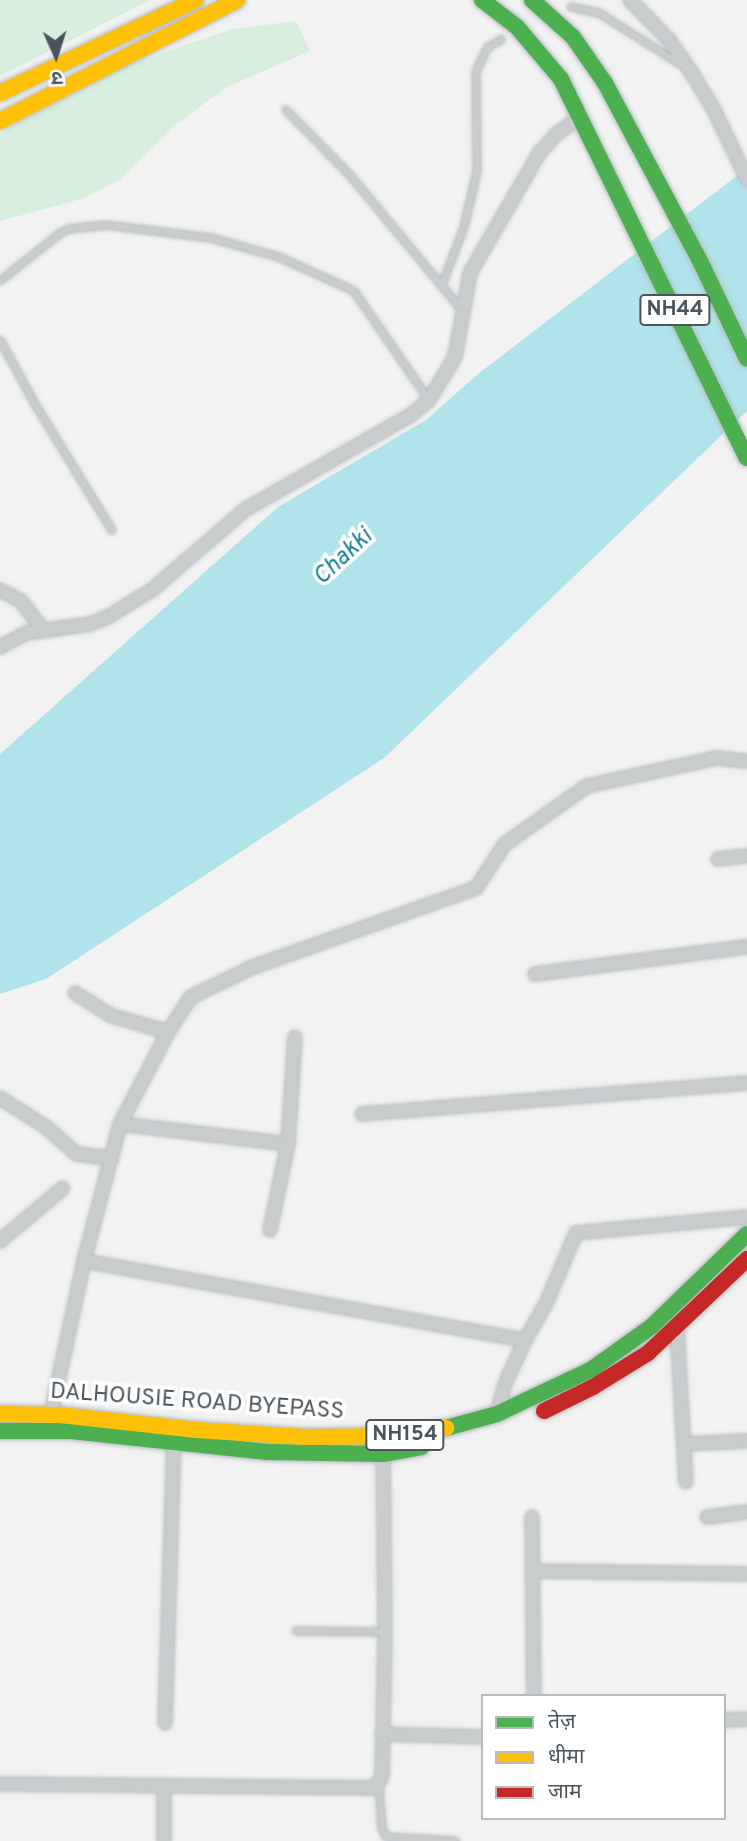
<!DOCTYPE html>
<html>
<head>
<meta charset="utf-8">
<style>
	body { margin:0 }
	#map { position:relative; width:747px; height:1841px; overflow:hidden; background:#f2f2f2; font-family:Overpass,"Noto Sans Devanagari",sans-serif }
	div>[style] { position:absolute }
	.green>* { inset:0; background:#d8efdf }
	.water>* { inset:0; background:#b0e3ea }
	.roads { filter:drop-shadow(0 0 2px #b7bcc0) drop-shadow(0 0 2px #b7bcc0) }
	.lane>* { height:6px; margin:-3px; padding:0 3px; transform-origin:3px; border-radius:3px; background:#c9cccd }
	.street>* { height:12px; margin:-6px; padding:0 6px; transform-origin:6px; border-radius:6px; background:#c9cccd }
	.fast>* { height:16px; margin:-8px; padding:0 8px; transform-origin:8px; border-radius:8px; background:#4caf50 }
	.slow>* { height:16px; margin:-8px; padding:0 8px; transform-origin:8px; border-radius:8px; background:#ffc107 }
	.jam>* { height:16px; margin:-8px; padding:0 8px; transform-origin:8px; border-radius:8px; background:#c62828 }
	span { translate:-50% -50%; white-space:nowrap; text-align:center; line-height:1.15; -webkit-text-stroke:7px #fff; paint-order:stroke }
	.shield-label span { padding:2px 5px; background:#fff; border:2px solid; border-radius:5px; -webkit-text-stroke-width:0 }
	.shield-label { font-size:21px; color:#4a555d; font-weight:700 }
	.street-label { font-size:23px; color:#4a555d }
	.water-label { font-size:24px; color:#167f8c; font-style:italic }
	.legend { position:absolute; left:481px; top:1694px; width:245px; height:126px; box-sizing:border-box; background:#fff; border:2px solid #b7bbbe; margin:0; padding:9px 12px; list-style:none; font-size:21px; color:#4a555d }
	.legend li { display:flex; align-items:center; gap:14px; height:35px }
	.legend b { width:35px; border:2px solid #b7bbbe }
	.north { position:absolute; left:21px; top:21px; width:70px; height:70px; -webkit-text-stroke:5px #fff; paint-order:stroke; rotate:177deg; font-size:19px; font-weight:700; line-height:28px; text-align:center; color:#4a555d }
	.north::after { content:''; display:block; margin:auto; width:24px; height:32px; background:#4a555d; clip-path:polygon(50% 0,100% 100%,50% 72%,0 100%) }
</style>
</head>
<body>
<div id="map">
	<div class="green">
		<div style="clip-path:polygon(0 0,150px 0,0 76px)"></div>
		<div style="clip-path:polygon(296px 21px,310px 51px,227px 87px,178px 123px,121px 179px,85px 198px,0 221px,0 135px,50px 99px,127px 65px,232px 29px)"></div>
	</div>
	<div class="water">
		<div style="clip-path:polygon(747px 168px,747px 411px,384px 758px,46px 979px,0 994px,0 754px,278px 507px,426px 420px,478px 374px)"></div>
	</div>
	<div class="roads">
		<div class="lane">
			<div style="left:571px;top:7px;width:29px;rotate:12deg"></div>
			<div style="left:599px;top:13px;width:99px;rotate:32.2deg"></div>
			<div style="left:286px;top:110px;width:90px;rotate:45.5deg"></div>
			<div style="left:349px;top:174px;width:177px;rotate:50.3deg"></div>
			<div style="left:0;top:281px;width:75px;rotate:-38.5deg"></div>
			<div style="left:59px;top:234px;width:11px;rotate:-27deg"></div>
			<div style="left:69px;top:229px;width:36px;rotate:-6deg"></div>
			<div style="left:105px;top:225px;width:107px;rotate:7deg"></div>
			<div style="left:211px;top:238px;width:71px;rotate:15.6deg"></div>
			<div style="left:279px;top:257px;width:82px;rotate:24.4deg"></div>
			<div style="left:354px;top:291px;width:132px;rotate:55.5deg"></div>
			<div style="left:442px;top:285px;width:62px;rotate:-69.2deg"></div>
			<div style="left:464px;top:227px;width:57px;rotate:-76.7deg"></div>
			<div style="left:477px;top:172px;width:100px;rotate:-90.6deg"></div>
			<div style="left:476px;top:72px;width:26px;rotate:-65deg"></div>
			<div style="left:487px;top:48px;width:17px;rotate:-31deg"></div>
			<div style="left:0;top:340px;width:73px;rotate:61.3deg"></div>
			<div style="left:35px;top:404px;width:148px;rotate:58.6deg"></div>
			<div style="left:296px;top:1631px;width:89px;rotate:0.6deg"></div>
			<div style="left:379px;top:1784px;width:45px;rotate:86.2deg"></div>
			<div style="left:382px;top:1829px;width:9px;rotate:63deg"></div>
			<div style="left:386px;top:1837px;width:70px;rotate:3.3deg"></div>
		</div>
		<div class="street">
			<div style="left:630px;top:0;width:56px;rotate:45.7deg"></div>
			<div style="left:669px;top:40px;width:42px;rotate:55.6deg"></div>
			<div style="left:693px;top:75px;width:39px;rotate:59deg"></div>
			<div style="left:713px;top:108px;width:79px;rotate:64.4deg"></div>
			<div style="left:0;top:590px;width:24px;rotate:28deg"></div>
			<div style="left:21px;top:601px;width:35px;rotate:53deg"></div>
			<div style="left:0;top:647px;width:30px;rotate:-28deg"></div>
			<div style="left:26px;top:633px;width:65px;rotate:-8deg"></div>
			<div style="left:90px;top:624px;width:19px;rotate:-21deg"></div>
			<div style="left:108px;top:617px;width:53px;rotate:-31.9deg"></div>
			<div style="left:153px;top:589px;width:123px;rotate:-40.7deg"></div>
			<div style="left:246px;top:509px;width:190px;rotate:-29.7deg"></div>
			<div style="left:411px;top:415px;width:23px;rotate:-40deg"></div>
			<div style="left:429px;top:400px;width:50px;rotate:-58.8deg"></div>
			<div style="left:455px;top:357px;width:85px;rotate:-79.9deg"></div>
			<div style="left:470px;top:273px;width:140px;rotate:-60deg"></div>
			<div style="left:540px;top:152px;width:26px;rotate:-47deg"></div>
			<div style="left:558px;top:133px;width:29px;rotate:-36deg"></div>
			<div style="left:718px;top:859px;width:29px;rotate:-6deg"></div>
			<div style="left:535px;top:974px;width:214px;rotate:-7.3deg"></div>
			<div style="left:75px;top:993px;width:44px;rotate:31.9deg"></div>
			<div style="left:112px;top:1016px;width:58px;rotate:15.9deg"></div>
			<div style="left:0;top:1098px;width:54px;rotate:32.2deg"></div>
			<div style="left:46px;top:1127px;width:41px;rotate:41.1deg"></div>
			<div style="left:77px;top:1154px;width:35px;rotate:7deg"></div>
			<div style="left:362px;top:1114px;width:386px;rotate:-4.6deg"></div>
			<div style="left:120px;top:1124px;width:169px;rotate:6.8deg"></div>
			<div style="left:288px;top:1144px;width:107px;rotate:-86.3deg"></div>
			<div style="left:270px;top:1230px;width:88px;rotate:-78.2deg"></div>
			<div style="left:0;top:1241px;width:82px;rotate:-40.1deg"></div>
			<div style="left:84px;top:1261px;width:448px;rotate:10.2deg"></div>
			<div style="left:677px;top:1328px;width:154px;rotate:86.7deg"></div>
			<div style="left:51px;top:1414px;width:157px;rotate:-77.8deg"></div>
			<div style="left:84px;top:1261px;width:142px;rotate:-75.3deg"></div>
			<div style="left:120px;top:1124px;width:104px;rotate:-62.4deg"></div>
			<div style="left:168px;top:1032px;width:42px;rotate:-56.7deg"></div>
			<div style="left:191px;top:997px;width:69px;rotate:-25.8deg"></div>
			<div style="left:253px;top:967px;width:237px;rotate:-19.5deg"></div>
			<div style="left:476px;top:888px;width:53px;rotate:-56.6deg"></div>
			<div style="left:505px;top:844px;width:100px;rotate:-35.3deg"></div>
			<div style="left:587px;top:786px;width:133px;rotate:-12.2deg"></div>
			<div style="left:717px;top:758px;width:30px;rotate:6deg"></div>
			<div style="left:497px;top:1414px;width:31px;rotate:-75deg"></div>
			<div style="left:505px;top:1384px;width:48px;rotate:-65.6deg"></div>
			<div style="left:525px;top:1340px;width:39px;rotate:-60deg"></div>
			<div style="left:545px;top:1306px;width:79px;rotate:-67deg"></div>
			<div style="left:576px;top:1233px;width:172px;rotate:-5.3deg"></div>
			<div style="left:684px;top:1444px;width:63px;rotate:-2.7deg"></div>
			<div style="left:532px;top:1517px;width:179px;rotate:89.4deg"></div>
			<div style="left:707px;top:1517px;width:40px;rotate:-7.1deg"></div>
			<div style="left:534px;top:1571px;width:213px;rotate:0.8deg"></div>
			<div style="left:724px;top:1720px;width:23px;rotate:-2deg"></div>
			<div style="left:165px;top:1723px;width:280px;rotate:-88.2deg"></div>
			<div style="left:382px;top:1734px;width:101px;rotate:1.7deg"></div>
			<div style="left:0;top:1784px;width:375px;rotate:0.6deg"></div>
			<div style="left:375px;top:1788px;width:14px;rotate:-60deg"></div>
			<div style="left:382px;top:1776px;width:144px;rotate:-88.8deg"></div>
			<div style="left:385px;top:1632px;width:178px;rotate:-90.6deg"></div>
			<div style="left:164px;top:1787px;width:54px;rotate:90deg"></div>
		</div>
		<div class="fast">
			<div style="left:482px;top:0;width:44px;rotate:37.6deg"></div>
			<div style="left:517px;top:27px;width:68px;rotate:49.8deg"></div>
			<div style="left:561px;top:79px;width:422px;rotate:63.9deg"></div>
			<div style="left:532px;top:0;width:55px;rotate:42.1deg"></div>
			<div style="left:573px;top:37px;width:56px;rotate:55.2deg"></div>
			<div style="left:605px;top:83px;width:204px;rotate:61.9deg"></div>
			<div style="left:701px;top:263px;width:106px;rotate:64.4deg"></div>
			<div style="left:446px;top:1428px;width:53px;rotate:-15.4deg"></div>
			<div style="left:497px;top:1414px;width:105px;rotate:-25.3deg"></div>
			<div style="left:592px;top:1369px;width:74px;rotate:-35.6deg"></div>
			<div style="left:652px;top:1326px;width:132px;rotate:-44.1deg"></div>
			<div style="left:0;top:1431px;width:71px"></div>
			<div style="left:71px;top:1431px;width:197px;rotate:6.1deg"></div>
			<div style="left:267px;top:1452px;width:116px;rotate:1deg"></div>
			<div style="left:383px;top:1454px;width:39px;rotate:-10deg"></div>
		</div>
		<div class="slow">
			<div style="left:0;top:93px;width:217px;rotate:-25.4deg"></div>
			<div style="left:0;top:121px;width:266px;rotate:-27deg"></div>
			<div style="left:0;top:1414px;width:60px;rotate:1deg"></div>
			<div style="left:60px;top:1415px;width:137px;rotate:6.3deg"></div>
			<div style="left:196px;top:1430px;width:109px;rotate:3.7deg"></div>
			<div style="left:305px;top:1437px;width:92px;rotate:-0.6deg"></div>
			<div style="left:397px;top:1436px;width:50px;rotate:-9.3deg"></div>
		</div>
		<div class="jam">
			<div style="left:544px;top:1411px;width:55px;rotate:-26.1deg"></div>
			<div style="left:593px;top:1387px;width:65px;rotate:-31.7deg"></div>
			<div style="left:648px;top:1353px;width:137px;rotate:-43.5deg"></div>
		</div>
	</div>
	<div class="shield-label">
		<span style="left:675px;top:310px">NH44</span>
		<span style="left:405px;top:1435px">NH154</span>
	</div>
	<div class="street-label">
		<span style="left:197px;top:1403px;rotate:4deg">DALHOUSIE ROAD BYEPASS</span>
	</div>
	<div class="water-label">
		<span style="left:344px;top:558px;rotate:-43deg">Chakki</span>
	</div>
	<ul class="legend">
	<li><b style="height:9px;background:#4caf50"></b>तेज़</li>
	<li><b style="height:9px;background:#ffc107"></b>धीमा</li>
	<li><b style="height:9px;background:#c62828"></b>जाम</li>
	</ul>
	<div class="north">उ</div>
</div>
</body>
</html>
